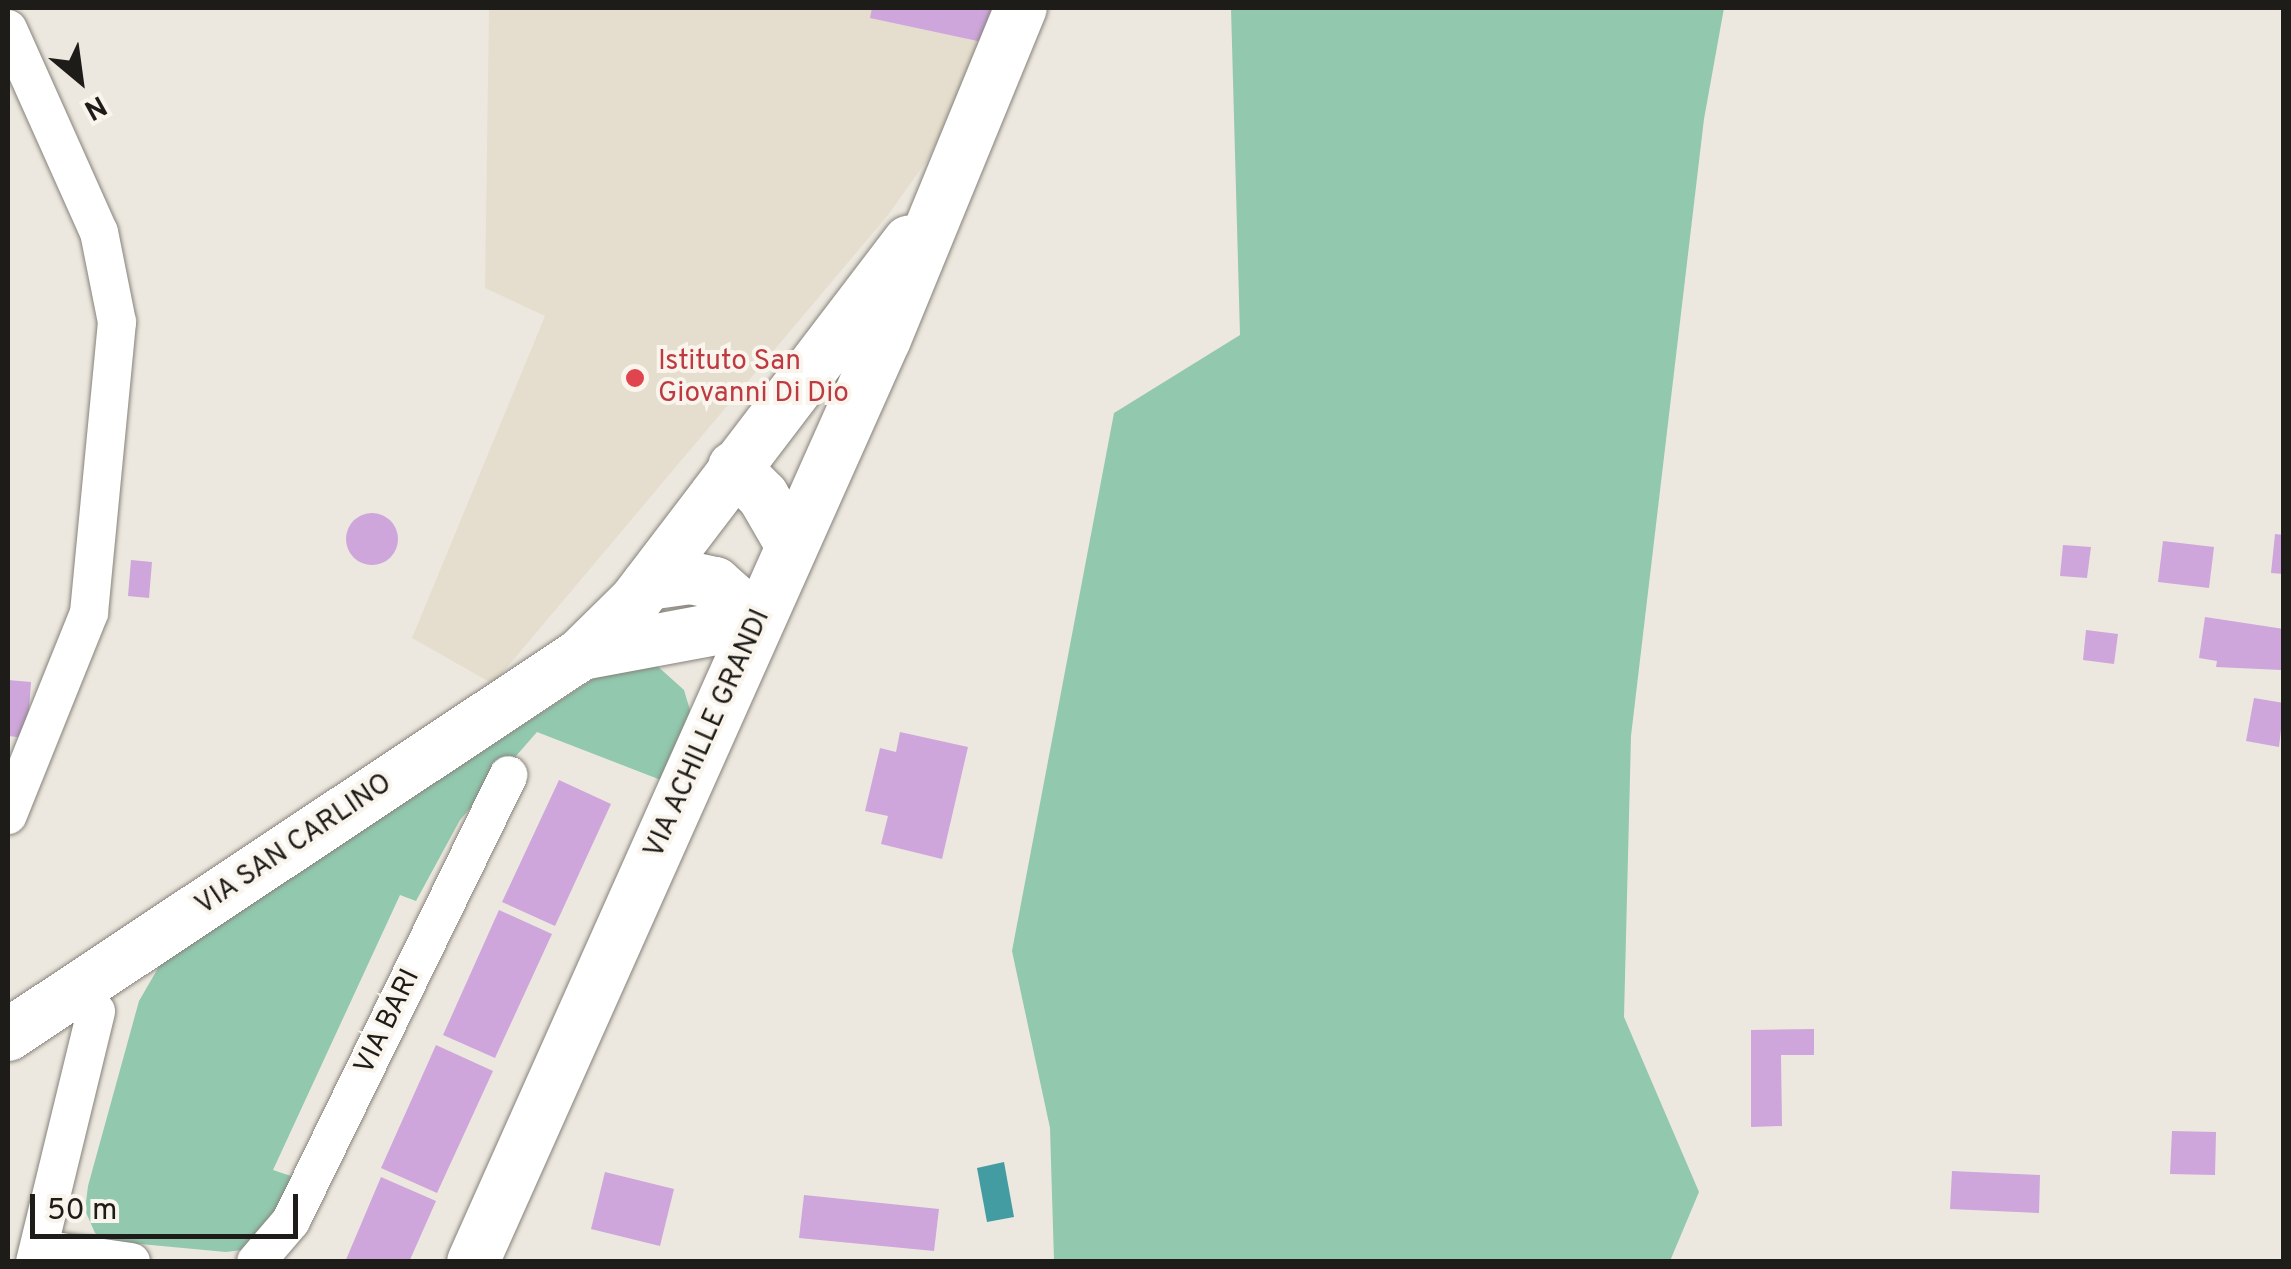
<!DOCTYPE html>
<html>
<head>
<meta charset="utf-8">
<style>
	body { margin:0 }
	#map { position:relative; width:2291px; height:1269px; overflow:hidden; background:#ece8df; font-family:Overpass,sans-serif }
	div>[style] { position:absolute }
	.built>* { inset:0; background:#e5dece }
	.green>* { inset:0; background:#91c8ae }
	.water>* { inset:0; background:#429ca1 }
	.building>* { inset:0; background:#cea6db }
	.round { border-radius:50% }
	.roads { filter:drop-shadow(0 0 2px #86827b) drop-shadow(0 0 2px #86827b) }
	.street>* { height:38px; margin:-19px; padding:0 19px; transform-origin:19px; border-radius:19px; background:#fff }
	.secondary>* { height:52px; margin:-26px; padding:0 26px; transform-origin:26px; border-radius:26px; background:#fff }
	.dots>* { width:28px; height:28px; translate:-50% -50%; box-sizing:border-box; border:5px solid #f9f5ed; border-radius:50% }
	span { translate:-50% -50%; white-space:nowrap; text-align:center; line-height:1.15; -webkit-text-stroke:8px #f9f5ed; paint-order:stroke }
	.health-label { font-size:28px; color:#be3a42 }
	.left { translate:0 -50%; text-align:left }
	.street-label { font-size:28px; color:#1e1c19 }
	.frame { position:absolute; inset:0; border:10px solid #1e1c19; pointer-events:none }
	.north { position:absolute; left:30px; top:30px; width:100px; height:100px; -webkit-text-stroke:8px #f9f5ed; paint-order:stroke; rotate:151deg; font-size:28px; font-weight:700; line-height:40px; text-align:center; color:#1e1c19 }
	.north::after { content:''; display:block; margin:auto; width:35px; height:45px; background:#1e1c19; clip-path:polygon(50% 0,100% 100%,50% 72%,0 100%) }
	.scale { position:absolute; left:30px; top:1194px; width:268px; height:45px; box-sizing:border-box; border:5px solid #1e1c19; border-top:0; padding-left:12px; font-size:30px; line-height:35px; white-space:nowrap; color:#1e1c19; -webkit-text-stroke:8px #f9f5ed; paint-order:stroke }
</style>
</head>
<body>
<div id="map">
	<div class="built">
		<div style="clip-path:polygon(489px 8px,995px 8px,987px 43px,928px 159px,888px 215px,493px 684px,412px 638px,545px 316px,485px 288px)"></div>
	</div>
	<div class="green">
		<div style="clip-path:polygon(1231px 8px,1724px 8px,1704px 119px,1631px 736px,1624px 1017px,1699px 1192px,1670px 1261px,1054px 1261px,1050px 1128px,1012px 951px,1114px 413px,1240px 335px)"></div>
		<div style="clip-path:polygon(654px 663px,684px 690px,692px 717px,666px 782px,537px 732px,460px 820px,416px 901px,400px 895px,273px 1170px,294px 1177px,274px 1226px,242px 1250px,226px 1252px,108px 1241px,95px 1233px,85px 1210px,88px 1186px,139px 1001px,161px 963px,608px 669px)"></div>
	</div>
	<div class="water">
		<div style="clip-path:polygon(1004px 1162px,1014px 1217px,987px 1222px,977px 1168px)"></div>
	</div>
	<div class="building">
		<div style="clip-path:polygon(872px 8px,995px 8px,987px 43px,870px 18px)"></div>
		<div class="round" style="left:346px;top:513px;width:52px;height:52px"></div>
		<div style="clip-path:polygon(2275px 534px,2284px 535px,2284px 574px,2271px 573px)"></div>
		<div style="clip-path:polygon(2163px 541px,2214px 547px,2209px 588px,2158px 582px)"></div>
		<div style="clip-path:polygon(2063px 545px,2091px 547px,2087px 578px,2060px 576px)"></div>
		<div style="clip-path:polygon(131px 560px,152px 562px,149px 598px,128px 596px)"></div>
		<div style="clip-path:polygon(2205px 617px,2284px 629px,2281px 670px,2216px 667px,2217px 661px,2199px 658px)"></div>
		<div style="clip-path:polygon(2086px 630px,2118px 634px,2114px 664px,2083px 660px)"></div>
		<div style="clip-path:polygon(8px 680px,31px 682px,27px 738px,8px 736px)"></div>
		<div style="clip-path:polygon(2254px 698px,2284px 703px,2279px 747px,2246px 741px)"></div>
		<div style="clip-path:polygon(900px 732px,968px 747px,942px 859px,881px 844px,888px 816px,865px 811px,880px 748px,896px 752px)"></div>
		<div style="clip-path:polygon(559px 780px,611px 804px,555px 926px,502px 902px)"></div>
		<div style="clip-path:polygon(499px 910px,552px 934px,495px 1058px,443px 1035px)"></div>
		<div style="clip-path:polygon(1814px 1029px,1814px 1055px,1781px 1055px,1782px 1126px,1751px 1127px,1751px 1030px)"></div>
		<div style="clip-path:polygon(436px 1045px,493px 1071px,437px 1193px,381px 1168px)"></div>
		<div style="clip-path:polygon(2172px 1131px,2216px 1132px,2215px 1175px,2170px 1174px)"></div>
		<div style="clip-path:polygon(1952px 1171px,2040px 1175px,2039px 1213px,1950px 1209px)"></div>
		<div style="clip-path:polygon(605px 1172px,674px 1189px,660px 1246px,591px 1229px)"></div>
		<div style="clip-path:polygon(381px 1177px,436px 1201px,409px 1262px,345px 1262px)"></div>
		<div style="clip-path:polygon(804px 1195px,939px 1209px,934px 1251px,799px 1238px)"></div>
	</div>
	<div class="roads">
		<div class="street">
			<div style="left:8px;top:29px;width:222px;rotate:65.9deg"></div>
			<div style="left:99px;top:232px;width:92px;rotate:78.7deg"></div>
			<div style="left:117px;top:322px;width:292px;rotate:95.5deg"></div>
			<div style="left:89px;top:613px;width:218px;rotate:111.9deg"></div>
			<div style="left:40px;top:1249px;width:92px;rotate:8.1deg"></div>
			<div style="left:35px;top:1262px;width:258px;rotate:-76.3deg"></div>
			<div style="left:256px;top:1262px;width:54px;rotate:-49.5deg"></div>
			<div style="left:291px;top:1221px;width:496px;rotate:-64deg"></div>
		</div>
		<div class="secondary">
			<div style="left:734px;top:467px;width:41px;rotate:45deg"></div>
			<div style="left:763px;top:496px;width:58px;rotate:59.9deg"></div>
			<div style="left:648px;top:584px;width:43px;rotate:-7.9deg"></div>
			<div style="left:691px;top:578px;width:25px;rotate:12deg"></div>
			<div style="left:715px;top:583px;width:57px;rotate:41.5deg"></div>
			<div style="left:582px;top:654px;width:179px;rotate:-10.6deg"></div>
			<div style="left:8px;top:1035px;width:687px;rotate:-33.6deg"></div>
			<div style="left:580px;top:655px;width:77px;rotate:-44.5deg"></div>
			<div style="left:635px;top:601px;width:452px;rotate:-52.7deg"></div>
			<div style="left:473px;top:1262px;width:1011px;rotate:-65.95deg"></div>
			<div style="left:885px;top:339px;width:358px;rotate:-67.7deg"></div>
		</div>
	</div>
	<div class="dots">
		<div style="left:635px;top:378px;background:#e0444e"></div>
	</div>
	<div class="health-label">
		<span class="left" style="left:658px;top:378px">Istituto San<br>Giovanni Di Dio</span>
	</div>
	<div class="street-label">
		<span style="left:708px;top:734px;rotate:-66deg">VIA ACHILLE GRANDI</span>
		<span style="left:294px;top:845px;rotate:-34deg">VIA SAN CARLINO</span>
		<span style="left:388px;top:1022px;rotate:-64deg">VIA BARI</span>
	</div>
	<div class="frame"></div>
	<div class="north">N</div>
	<div class="scale">50 m</div>
</div>
</body>
</html>
